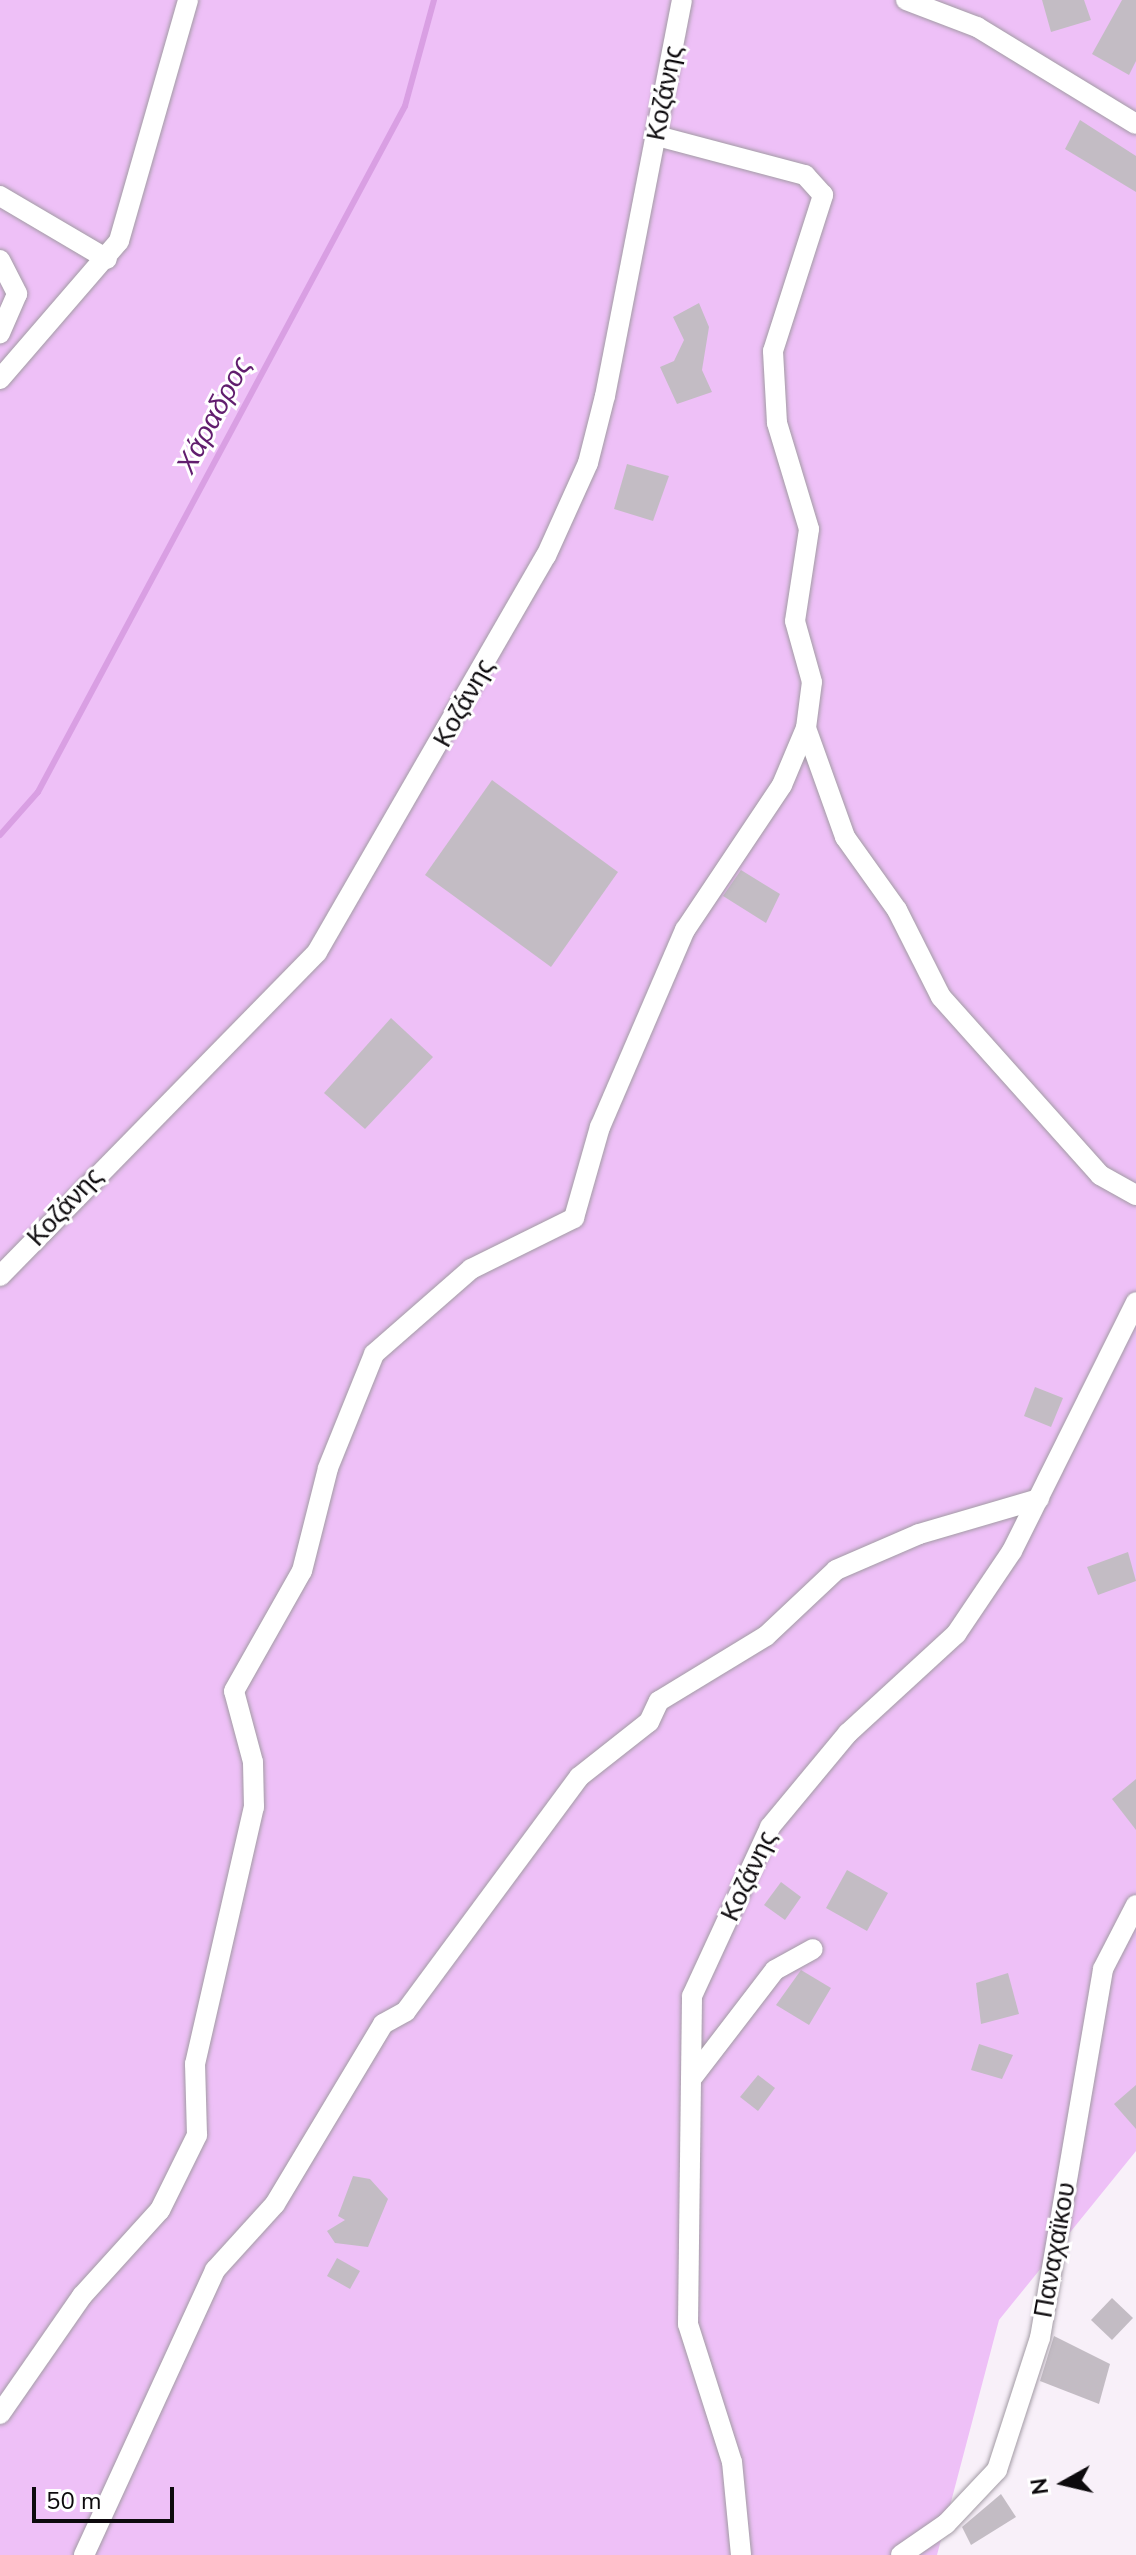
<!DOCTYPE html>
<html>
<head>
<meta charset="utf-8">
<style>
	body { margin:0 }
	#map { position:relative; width:1136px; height:2555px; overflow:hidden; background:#f8f0f9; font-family:"Nunito Sans",sans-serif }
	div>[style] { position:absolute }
	.green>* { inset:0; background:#eec0f7 }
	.stream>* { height:6px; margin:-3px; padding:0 3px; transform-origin:3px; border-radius:3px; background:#d99fe3 }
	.building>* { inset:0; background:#c3bcc4 }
	.roads { filter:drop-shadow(0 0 2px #a29ba4) drop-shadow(0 0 2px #a29ba4) }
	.minor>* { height:20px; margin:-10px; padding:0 10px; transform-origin:10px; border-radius:10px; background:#fff }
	span { translate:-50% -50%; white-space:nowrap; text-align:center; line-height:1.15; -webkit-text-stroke:6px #fff; paint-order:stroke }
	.street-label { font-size:26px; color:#0d0a0d }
	.water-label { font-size:28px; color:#611d6e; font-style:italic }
	.north { position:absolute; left:1024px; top:2443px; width:80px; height:80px; -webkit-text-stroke:6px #fff; paint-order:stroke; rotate:262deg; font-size:22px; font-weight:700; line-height:32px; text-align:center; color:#0d0a0d }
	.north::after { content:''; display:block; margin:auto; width:28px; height:36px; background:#0d0a0d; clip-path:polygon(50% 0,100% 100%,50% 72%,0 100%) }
	.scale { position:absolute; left:32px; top:2487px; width:142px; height:36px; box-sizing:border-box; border:4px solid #0d0a0d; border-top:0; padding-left:10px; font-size:24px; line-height:28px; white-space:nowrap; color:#0d0a0d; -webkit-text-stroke:6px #fff; paint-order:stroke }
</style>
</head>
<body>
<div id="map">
	<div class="green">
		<div style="clip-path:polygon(0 0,1136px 0,1136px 2151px,999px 2320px,937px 2555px,0 2555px)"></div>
	</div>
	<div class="stream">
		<div style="left:0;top:835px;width:57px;rotate:-48.5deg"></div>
		<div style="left:38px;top:792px;width:778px;rotate:-61.85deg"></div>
		<div style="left:405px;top:106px;width:110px;rotate:-74.7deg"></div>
	</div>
	<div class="building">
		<div style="clip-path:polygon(1042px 0,1084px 0,1091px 20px,1051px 32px)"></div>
		<div style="clip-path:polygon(1122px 0,1136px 0,1136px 61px,1129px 75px,1092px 54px)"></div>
		<div style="clip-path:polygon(1080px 120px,1136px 156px,1136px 192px,1065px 149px)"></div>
		<div style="clip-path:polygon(699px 303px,709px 327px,702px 370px,712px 392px,677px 404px,660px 367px,674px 361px,684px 340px,673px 317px)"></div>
		<div style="clip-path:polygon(627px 464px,669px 476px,653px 521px,614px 509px)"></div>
		<div style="clip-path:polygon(492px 780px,618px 872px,551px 967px,425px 875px)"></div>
		<div style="clip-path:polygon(741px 870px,780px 894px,766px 923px,723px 896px)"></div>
		<div style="clip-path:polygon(391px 1018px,433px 1057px,365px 1129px,324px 1093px)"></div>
		<div style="clip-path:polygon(1035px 1387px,1063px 1398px,1051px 1427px,1024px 1416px)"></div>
		<div style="clip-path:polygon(1128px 1552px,1136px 1581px,1098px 1595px,1087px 1567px)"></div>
		<div style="clip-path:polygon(1136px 1779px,1136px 1830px,1112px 1799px)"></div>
		<div style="clip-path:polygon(847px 1870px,888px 1893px,867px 1931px,826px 1908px)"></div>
		<div style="clip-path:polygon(781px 1882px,801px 1897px,785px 1920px,764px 1905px)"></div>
		<div style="clip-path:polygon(801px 1970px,831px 1988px,809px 2025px,776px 2005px)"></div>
		<div style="clip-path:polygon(1008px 1973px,1019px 2014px,981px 2024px,976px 1983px)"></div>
		<div style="clip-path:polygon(979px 2044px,1013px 2055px,1002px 2079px,971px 2070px)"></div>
		<div style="clip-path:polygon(758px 2075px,775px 2088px,758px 2111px,740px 2097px)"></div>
		<div style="clip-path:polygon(1136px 2085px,1136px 2129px,1114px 2104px)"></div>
		<div style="clip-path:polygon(353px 2176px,370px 2179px,388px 2199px,368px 2247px,335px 2243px,327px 2231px,345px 2220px,338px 2216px)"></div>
		<div style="clip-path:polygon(337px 2258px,360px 2271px,350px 2289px,327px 2276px)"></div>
		<div style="clip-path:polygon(1112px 2298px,1133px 2318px,1112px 2340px,1091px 2320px)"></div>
		<div style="clip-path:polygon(1054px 2336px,1110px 2364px,1099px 2404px,1040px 2381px)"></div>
		<div style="clip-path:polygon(1001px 2494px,1016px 2517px,971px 2545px,962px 2527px)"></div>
	</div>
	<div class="roads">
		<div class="minor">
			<div style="left:906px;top:0;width:76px;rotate:20.8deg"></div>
			<div style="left:977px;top:27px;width:186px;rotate:31.4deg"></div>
			<div style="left:0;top:196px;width:124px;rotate:30.5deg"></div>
			<div style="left:0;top:260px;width:38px;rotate:63deg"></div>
			<div style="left:17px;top:294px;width:43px;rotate:113.6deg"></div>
			<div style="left:0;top:379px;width:182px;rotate:-49.2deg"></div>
			<div style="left:119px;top:241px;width:251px;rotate:-74deg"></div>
			<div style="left:806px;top:728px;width:116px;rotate:70.3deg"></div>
			<div style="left:845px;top:837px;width:90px;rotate:54.5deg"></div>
			<div style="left:897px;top:910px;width:97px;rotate:63.2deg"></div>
			<div style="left:941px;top:997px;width:239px;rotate:48.2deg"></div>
			<div style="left:1100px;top:1175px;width:41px;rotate:29.1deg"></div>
			<div style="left:0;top:1276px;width:453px;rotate:-45.6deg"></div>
			<div style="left:317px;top:952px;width:457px;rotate:-60deg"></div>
			<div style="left:546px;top:556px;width:102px;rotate:-65.7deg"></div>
			<div style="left:588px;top:463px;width:69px;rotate:-75.8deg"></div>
			<div style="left:605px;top:396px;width:403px;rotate:-79deg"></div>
			<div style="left:692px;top:2078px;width:136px;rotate:-52.5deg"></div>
			<div style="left:775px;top:1970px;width:43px;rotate:-28.9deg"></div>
			<div style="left:0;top:2414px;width:144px;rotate:-55.2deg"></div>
			<div style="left:82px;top:2296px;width:116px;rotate:-47.8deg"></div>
			<div style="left:160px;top:2210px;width:84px;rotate:-63.7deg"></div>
			<div style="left:197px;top:2135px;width:71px;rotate:-91.6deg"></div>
			<div style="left:195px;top:2064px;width:264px;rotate:-77.1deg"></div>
			<div style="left:254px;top:1807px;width:45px;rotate:-91.3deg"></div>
			<div style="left:253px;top:1762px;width:73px;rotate:-105deg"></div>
			<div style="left:234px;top:1691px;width:138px;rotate:-60.5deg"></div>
			<div style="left:302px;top:1571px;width:106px;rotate:-75.8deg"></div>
			<div style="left:328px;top:1468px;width:123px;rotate:-68deg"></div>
			<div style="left:374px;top:1354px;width:129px;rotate:-41.2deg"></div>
			<div style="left:471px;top:1269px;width:115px;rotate:-26.3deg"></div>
			<div style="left:574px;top:1218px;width:95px;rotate:-74.1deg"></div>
			<div style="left:600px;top:1127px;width:215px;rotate:-66.7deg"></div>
			<div style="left:685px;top:930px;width:174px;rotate:-56.2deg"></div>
			<div style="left:782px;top:785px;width:62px;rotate:-67.2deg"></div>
			<div style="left:806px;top:728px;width:46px;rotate:-82.6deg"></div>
			<div style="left:812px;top:682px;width:63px;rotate:-105.6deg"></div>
			<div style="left:795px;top:621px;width:93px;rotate:-81.3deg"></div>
			<div style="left:809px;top:529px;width:111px;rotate:-106.8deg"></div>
			<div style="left:777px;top:423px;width:72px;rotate:-93.2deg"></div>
			<div style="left:773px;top:351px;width:164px;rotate:-72.2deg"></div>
			<div style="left:823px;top:195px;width:27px;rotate:-132deg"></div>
			<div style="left:805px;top:175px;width:153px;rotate:-165.2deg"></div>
			<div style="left:84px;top:2555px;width:314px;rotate:-65.3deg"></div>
			<div style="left:215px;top:2270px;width:89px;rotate:-47.7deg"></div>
			<div style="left:275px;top:2204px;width:210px;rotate:-59deg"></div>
			<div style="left:383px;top:2024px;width:26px;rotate:-29deg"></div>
			<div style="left:406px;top:2011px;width:291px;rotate:-53.5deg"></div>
			<div style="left:579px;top:1777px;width:89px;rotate:-38.2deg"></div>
			<div style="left:649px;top:1722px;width:23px;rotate:-65deg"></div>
			<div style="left:659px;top:1701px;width:125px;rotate:-31.3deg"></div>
			<div style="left:766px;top:1636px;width:96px;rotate:-43.3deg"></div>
			<div style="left:836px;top:1570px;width:90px;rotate:-23.4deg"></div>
			<div style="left:919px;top:1534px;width:125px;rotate:-16.3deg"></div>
			<div style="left:741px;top:2555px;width:93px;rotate:-95.5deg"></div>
			<div style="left:732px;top:2462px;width:145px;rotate:-107.7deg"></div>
			<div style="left:688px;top:2324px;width:328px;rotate:-89.3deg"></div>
			<div style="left:692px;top:1996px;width:186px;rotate:-65.2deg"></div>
			<div style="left:770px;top:1827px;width:122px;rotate:-50.3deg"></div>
			<div style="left:848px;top:1733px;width:147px;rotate:-42.5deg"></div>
			<div style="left:956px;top:1634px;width:100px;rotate:-56deg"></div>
			<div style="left:1012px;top:1551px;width:278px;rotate:-63.5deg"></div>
			<div style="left:901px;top:2555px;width:55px;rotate:-34.6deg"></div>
			<div style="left:946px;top:2524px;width:74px;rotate:-46.6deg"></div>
			<div style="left:997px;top:2470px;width:139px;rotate:-72deg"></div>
			<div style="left:1040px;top:2338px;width:374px;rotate:-80.3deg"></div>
			<div style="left:1103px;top:1969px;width:72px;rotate:-62.7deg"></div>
		</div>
	</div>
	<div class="street-label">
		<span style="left:665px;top:93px;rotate:-79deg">Κοζάνης</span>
		<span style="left:464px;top:703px;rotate:-61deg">Κοζάνης</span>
		<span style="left:65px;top:1207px;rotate:-47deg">Κοζάνης</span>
		<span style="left:749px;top:1876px;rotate:-65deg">Κοζάνης</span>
		<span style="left:1055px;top:2250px;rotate:-80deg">Παναχαϊκου</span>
	</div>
	<div class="water-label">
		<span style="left:214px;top:415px;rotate:-62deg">Χάραδρος</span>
	</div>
	<div class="north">N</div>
	<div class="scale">50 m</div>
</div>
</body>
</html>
